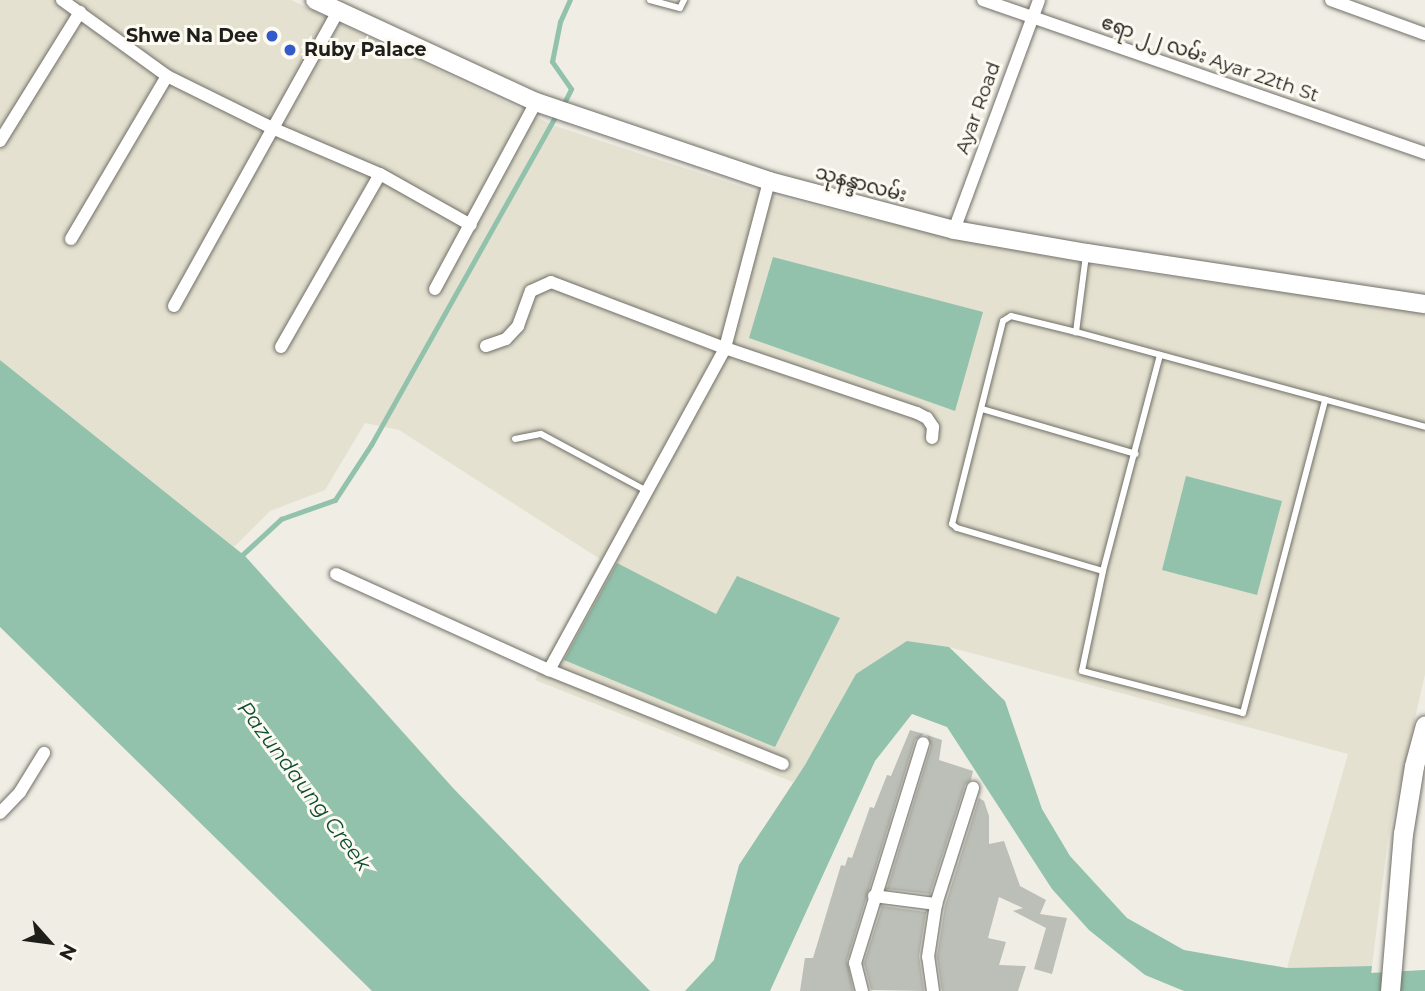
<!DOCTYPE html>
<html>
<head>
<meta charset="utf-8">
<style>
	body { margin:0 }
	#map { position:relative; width:1425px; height:991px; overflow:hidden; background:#efede4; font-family:Montserrat,"Noto Sans Myanmar",sans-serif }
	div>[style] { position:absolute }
	.built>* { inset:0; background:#e4e1d0 }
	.water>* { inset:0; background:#92c2ac }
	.stream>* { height:4.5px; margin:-2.25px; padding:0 2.25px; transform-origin:2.25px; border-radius:2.25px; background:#92c2ac }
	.river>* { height:28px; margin:-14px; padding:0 14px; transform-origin:14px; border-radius:14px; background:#92c2ac }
	.building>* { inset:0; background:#bbbfb7 }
	.roads { filter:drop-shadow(0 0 2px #716f67) drop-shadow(0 0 2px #716f67) }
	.service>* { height:6px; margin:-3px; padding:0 3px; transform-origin:3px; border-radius:3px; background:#fff }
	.minor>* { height:12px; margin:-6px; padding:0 6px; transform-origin:6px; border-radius:6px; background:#fff }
	.secondary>* { height:18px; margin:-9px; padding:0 9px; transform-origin:9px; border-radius:9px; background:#fff }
	.primary>* { height:19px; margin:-9.5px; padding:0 9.5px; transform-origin:9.5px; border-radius:9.5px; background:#fff }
	.dots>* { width:19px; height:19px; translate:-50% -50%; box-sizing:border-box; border:4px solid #fcfaf1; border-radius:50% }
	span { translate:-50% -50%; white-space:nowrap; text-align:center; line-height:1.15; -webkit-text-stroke:6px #fcfaf1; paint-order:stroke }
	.poi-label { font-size:19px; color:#1e1e1a; font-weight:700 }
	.right { translate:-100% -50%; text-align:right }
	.left { translate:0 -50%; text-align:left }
	.street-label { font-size:19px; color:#1e1e1a }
	.water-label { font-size:21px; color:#0c4c36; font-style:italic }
	.north { position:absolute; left:14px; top:907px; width:70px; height:70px; -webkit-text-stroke:5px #fcfaf1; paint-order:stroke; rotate:118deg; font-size:19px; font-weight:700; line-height:28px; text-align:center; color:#1e1e1a }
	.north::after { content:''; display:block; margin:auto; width:24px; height:32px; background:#1e1e1a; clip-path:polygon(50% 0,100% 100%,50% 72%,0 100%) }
</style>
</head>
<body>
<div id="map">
	<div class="built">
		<div style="clip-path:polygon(0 0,291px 0,555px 126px,767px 195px,953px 238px,1108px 268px,1425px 312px,1425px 674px,1388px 839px,1372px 966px,1287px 968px,1348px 754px,949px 647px,907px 641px,793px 782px,535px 680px,600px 559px,399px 430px,365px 423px,325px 490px,270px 511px,234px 547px,0 360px)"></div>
	</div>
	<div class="water">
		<div style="clip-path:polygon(773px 257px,983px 312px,955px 411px,749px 338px)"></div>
		<div style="clip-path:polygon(0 360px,245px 556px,453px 788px,650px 991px,372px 991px,0 627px)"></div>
		<div style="clip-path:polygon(1186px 476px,1282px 501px,1257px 595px,1162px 570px)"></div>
		<div style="clip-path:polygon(617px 563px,716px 614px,737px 576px,840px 618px,775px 747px,564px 660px)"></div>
		<div style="clip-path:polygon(907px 641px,949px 647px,1005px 701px,1042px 809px,1070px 856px,1127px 918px,1184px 950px,1287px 968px,1372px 966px,1369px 991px,1184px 991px,1145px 975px,1089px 930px,1052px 889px,947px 727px,912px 714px,875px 761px,770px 991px,685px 991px,714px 960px,739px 865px,805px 765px,856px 674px)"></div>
	</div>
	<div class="stream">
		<div style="left:562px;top:107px;width:20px;rotate:-63deg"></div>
		<div style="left:571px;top:89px;width:33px;rotate:-125deg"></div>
		<div style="left:552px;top:62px;width:41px;rotate:-78.7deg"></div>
		<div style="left:560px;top:22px;width:24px;rotate:-66deg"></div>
		<div style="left:240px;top:557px;width:56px;rotate:-42.8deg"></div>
		<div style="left:281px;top:519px;width:57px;rotate:-19.4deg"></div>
		<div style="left:335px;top:500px;width:66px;rotate:-56.8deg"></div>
		<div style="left:371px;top:445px;width:380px;rotate:-60.7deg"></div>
	</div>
	<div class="river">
		<div style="left:1334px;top:989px;width:91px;rotate:-3.1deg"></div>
	</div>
	<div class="building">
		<div style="clip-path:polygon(910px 730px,924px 734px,915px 740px,847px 960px,853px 991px,800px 991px,805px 958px,813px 958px,841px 865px,845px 866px,848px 857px,852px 858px,870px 807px,874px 808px,887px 775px,891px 776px)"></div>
		<div style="clip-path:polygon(927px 735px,942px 740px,939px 760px,973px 771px,971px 780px,965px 785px,930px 894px,887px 889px,931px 746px)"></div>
		<div style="clip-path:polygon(979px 798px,984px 801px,989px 816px,989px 844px,1004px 841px,1020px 886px,1046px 900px,1040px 914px,1067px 918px,1052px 974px,1034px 969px,1046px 928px,1013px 911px,1023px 908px,999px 897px,988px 938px,1006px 942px,999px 965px,1026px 966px,1018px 991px,942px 991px,937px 957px,945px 906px)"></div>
		<div style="clip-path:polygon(882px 906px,926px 912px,919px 956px,924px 991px,871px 990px,864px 963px)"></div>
	</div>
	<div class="roads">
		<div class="service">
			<div style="left:650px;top:0;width:31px;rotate:15deg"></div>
			<div style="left:680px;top:8px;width:9px;rotate:-63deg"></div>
			<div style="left:1086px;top:255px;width:78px;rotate:97.4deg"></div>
			<div style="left:1076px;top:332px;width:362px;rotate:15.2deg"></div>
			<div style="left:1076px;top:332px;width:67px;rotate:-166.2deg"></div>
			<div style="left:1011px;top:316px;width:9px;rotate:148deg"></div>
			<div style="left:1003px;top:321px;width:209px;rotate:104.1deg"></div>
			<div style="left:952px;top:524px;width:6px;rotate:39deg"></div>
			<div style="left:957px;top:528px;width:152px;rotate:16.4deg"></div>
			<div style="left:1160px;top:355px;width:223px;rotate:104.8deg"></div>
			<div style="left:1103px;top:571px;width:102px;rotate:101.9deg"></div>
			<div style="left:1082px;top:671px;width:166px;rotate:14.6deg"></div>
			<div style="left:1243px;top:713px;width:324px;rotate:-75.3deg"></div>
			<div style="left:982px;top:409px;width:160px;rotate:16.3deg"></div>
			<div style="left:515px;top:439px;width:26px;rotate:-11deg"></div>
			<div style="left:541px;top:434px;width:120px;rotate:28.3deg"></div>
		</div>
		<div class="minor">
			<div style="left:62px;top:0;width:130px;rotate:35.9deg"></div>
			<div style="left:167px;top:76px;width:117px;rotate:26.3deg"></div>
			<div style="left:272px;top:128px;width:117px;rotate:23.1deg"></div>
			<div style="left:380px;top:174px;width:104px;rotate:29.3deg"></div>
			<div style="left:983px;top:0;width:468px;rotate:19.1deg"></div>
			<div style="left:1331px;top:0;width:100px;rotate:19.9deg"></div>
			<div style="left:0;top:141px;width:152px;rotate:-58.2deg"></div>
			<div style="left:954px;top:230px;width:245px;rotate:-69.7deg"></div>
			<div style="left:71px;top:239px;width:189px;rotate:-59.5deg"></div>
			<div style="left:435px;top:289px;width:213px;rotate:-61.6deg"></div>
			<div style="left:174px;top:306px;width:335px;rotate:-60.9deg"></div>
			<div style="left:486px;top:346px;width:21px;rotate:-19deg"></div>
			<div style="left:506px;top:339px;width:18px;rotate:-47deg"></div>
			<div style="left:518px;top:326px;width:37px;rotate:-70deg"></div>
			<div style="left:531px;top:291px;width:22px;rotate:-24deg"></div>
			<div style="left:551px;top:282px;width:186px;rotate:20.8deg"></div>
			<div style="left:725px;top:348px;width:203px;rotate:18.7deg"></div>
			<div style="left:917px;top:413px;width:11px;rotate:27deg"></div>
			<div style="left:927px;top:418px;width:11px;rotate:56deg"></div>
			<div style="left:933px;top:427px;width:11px;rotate:95deg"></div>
			<div style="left:281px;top:347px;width:199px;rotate:-60.2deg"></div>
			<div style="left:336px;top:574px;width:234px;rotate:24.3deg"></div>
			<div style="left:549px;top:670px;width:252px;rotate:21.9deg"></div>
			<div style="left:549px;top:670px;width:367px;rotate:-61.3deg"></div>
			<div style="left:725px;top:348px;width:173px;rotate:-75.2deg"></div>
			<div style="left:0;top:813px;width:29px;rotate:-46deg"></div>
			<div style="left:20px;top:792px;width:46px;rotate:-58.4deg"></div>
			<div style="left:874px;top:896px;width:63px;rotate:7.4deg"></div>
			<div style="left:862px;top:991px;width:29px;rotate:-104deg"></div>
			<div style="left:855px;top:963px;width:230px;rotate:-72.8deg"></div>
			<div style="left:933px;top:991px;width:34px;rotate:-98deg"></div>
			<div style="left:928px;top:957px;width:54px;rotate:-81.4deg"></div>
			<div style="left:936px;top:904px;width:122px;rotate:-72.3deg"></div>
		</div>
		<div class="secondary">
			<div style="left:315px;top:0;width:243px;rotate:24.8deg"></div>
			<div style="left:536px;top:102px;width:246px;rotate:18.7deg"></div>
			<div style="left:769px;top:181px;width:191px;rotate:14.8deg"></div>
			<div style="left:954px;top:230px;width:135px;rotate:9.8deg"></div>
			<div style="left:1087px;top:253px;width:342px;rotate:8.6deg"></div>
		</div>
		<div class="primary">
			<div style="left:1390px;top:991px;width:158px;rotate:-85.3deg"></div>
			<div style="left:1403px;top:834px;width:69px;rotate:-80.8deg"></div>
			<div style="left:1414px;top:766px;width:42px;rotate:-75deg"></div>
		</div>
	</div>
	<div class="dots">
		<div style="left:272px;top:36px;background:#325aca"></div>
		<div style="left:290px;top:50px;background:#325aca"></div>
	</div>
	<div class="poi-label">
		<span class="right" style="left:258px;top:36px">Shwe Na Dee</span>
		<span class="left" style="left:304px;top:50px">Ruby Palace</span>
	</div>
	<div class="street-label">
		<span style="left:1210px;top:59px;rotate:19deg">ဧရာ ၂၂ လမ်း Ayar 22th St</span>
		<span style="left:978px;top:108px;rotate:-70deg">Ayar Road</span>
		<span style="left:861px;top:184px;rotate:15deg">သုနန္ဒာလမ်း</span>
	</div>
	<div class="water-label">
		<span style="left:304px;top:786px;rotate:53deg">Pazundaung Creek</span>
	</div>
	<div class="north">N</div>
</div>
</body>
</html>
